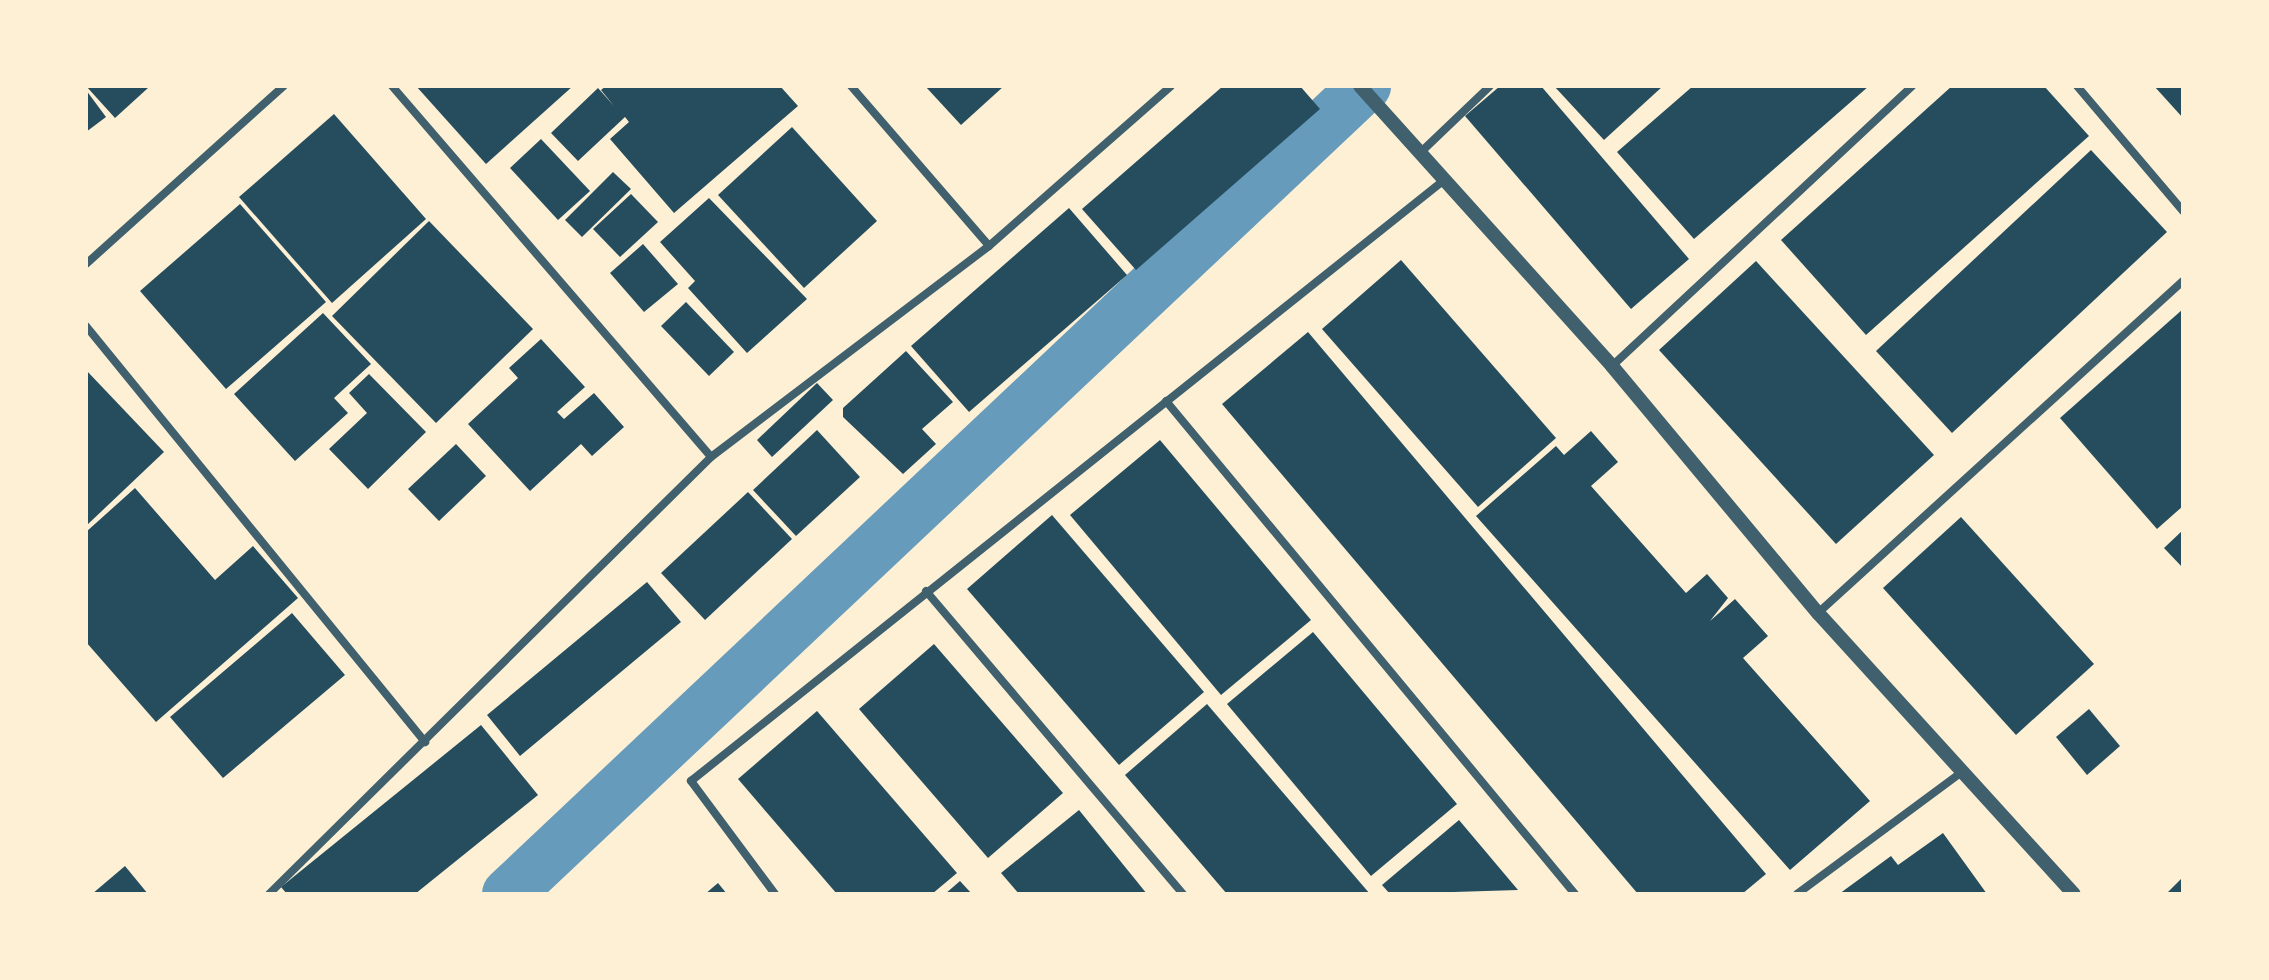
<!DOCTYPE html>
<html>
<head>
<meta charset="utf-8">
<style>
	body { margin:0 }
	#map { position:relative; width:2269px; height:980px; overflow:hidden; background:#fdf0d5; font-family:"Sofia Sans Condensed",sans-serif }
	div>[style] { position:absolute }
	.canal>* { height:52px; margin:-26px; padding:0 26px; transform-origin:26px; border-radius:26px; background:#669bbc }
	.building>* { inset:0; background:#264d5e }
	.minor>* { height:8px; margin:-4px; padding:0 4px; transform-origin:4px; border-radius:4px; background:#3f606c }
	.tertiary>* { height:14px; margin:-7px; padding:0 7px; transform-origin:7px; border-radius:7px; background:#3f606c }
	span { translate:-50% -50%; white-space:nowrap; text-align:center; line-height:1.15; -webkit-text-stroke:8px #fdf0d5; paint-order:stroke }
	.frame { position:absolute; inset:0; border:88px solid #fdf0d5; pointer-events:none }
</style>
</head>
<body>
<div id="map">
	<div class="canal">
		<div style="left:508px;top:894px;width:1178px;rotate:-43.31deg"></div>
	</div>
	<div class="building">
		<div style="clip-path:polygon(86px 86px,146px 86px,148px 88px,115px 118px)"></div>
		<div style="clip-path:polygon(416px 86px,573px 86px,486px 164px)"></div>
		<div style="clip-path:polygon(606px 86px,780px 86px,798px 106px,674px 213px,610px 139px,629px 122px,625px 117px,578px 161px,551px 133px,598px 88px,614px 106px,601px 90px)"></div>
		<div style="clip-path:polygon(925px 86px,1004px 86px,961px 125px)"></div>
		<div style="clip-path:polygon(1223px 86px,1300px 86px,1320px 109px,1136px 270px,1082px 209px)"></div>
		<div style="clip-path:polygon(1500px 86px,1541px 86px,1689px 259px,1631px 309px,1465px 116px)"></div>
		<div style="clip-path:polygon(1554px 86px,1663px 86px,1604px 140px)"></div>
		<div style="clip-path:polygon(1693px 86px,1869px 86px,1694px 239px,1617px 152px)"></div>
		<div style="clip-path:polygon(1952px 86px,2044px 86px,2089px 136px,1866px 335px,1781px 240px)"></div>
		<div style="clip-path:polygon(2154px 86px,2183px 86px,2183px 118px)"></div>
		<div style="clip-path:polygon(86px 90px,106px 117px,86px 132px)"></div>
		<div style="clip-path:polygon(334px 114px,426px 219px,332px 303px,239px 197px)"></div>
		<div style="clip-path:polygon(792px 127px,877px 221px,804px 288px,718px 195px)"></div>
		<div style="clip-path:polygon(541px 139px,590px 191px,558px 220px,510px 168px)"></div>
		<div style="clip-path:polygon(2091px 150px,2167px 232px,1952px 433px,1876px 351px)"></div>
		<div style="clip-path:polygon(613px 172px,631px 189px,582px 237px,565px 220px)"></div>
		<div style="clip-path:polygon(631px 194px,658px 222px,620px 257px,593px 229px)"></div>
		<div style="clip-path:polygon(709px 198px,807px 299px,747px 353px,688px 288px,695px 281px,660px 242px)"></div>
		<div style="clip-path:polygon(240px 204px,326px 302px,226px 389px,140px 291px)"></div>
		<div style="clip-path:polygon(1069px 208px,1127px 275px,969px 412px,911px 346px)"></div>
		<div style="clip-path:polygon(429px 221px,533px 329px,436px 423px,332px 316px)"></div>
		<div style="clip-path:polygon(643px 244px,678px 284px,644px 312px,610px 273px)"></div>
		<div style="clip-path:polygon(1401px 260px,1556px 438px,1478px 507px,1322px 329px)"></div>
		<div style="clip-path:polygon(1756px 261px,1934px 455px,1836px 544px,1659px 350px)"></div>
		<div style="clip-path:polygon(686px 302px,734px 352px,709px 376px,661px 326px)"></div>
		<div style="clip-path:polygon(2183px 309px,2183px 506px,2157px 529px,2060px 418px)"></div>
		<div style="clip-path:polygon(323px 313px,371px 364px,334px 398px,348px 413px,295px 461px,234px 394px)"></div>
		<div style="clip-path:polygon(1308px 332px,1766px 874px,1742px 894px,1638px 894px,1222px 404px)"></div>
		<div style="clip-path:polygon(541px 339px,585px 387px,557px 412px,564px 419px,594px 393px,624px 427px,592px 456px,581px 444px,530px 491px,468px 424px,518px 378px,509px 368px)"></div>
		<div style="clip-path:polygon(906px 351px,953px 402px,922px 429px,936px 444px,903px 474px,843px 417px,843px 408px)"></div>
		<div style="clip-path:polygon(86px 370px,164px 452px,86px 526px)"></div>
		<div style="clip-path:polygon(369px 374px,426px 432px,368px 489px,329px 449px,367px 413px,349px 393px)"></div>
		<div style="clip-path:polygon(817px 383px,833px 400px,772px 457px,757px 440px)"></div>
		<div style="clip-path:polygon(817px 430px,860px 477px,796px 536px,753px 490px)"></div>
		<div style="clip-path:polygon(1591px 431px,1618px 462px,1591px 486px,1686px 593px,1707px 574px,1728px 598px,1710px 621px,1735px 599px,1768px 636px,1743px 658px,1870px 801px,1790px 870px,1476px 516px,1556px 446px,1564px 455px)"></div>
		<div style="clip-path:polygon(1160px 440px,1311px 620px,1221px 695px,1070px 515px)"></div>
		<div style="clip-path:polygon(456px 444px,486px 476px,439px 521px,408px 489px)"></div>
		<div style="clip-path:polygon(135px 488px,215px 580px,253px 546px,298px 598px,156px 722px,86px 642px,86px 532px)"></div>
		<div style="clip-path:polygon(748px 492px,792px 539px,705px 620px,661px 573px)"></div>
		<div style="clip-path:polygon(1052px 515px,1204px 692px,1119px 765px,967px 589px)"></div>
		<div style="clip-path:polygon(1961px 517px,2094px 664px,2016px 735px,1883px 588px)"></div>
		<div style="clip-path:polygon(2183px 530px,2183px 568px,2164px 548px)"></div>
		<div style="clip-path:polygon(647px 582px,681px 622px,520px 756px,487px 715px)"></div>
		<div style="clip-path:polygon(292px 613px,345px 675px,223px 778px,170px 717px)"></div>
		<div style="clip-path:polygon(1313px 632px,1457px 804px,1371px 876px,1227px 704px)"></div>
		<div style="clip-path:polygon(934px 644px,1063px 793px,988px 858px,859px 709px)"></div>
		<div style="clip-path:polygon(1207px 704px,1370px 894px,1227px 894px,1125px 775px)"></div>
		<div style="clip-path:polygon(2089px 709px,2120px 746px,2087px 775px,2056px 737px)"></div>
		<div style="clip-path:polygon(817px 711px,957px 873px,932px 894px,837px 894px,738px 779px)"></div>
		<div style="clip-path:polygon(481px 725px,538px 795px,415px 894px,287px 894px,281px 887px)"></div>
		<div style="clip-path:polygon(1079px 810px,1147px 894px,1019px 894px,1001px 873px)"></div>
		<div style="clip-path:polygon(1459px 820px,1518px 890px,1390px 894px,1382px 885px)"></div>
		<div style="clip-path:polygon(1943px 833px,1987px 894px,1839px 894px,1891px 856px,1898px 865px)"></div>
		<div style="clip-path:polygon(125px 866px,148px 894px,92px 894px)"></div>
		<div style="clip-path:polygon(2183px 877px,2183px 894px,2166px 894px)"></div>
		<div style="clip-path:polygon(960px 881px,972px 894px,945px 894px)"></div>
		<div style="clip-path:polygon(718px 883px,727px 894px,705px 894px)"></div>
	</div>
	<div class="minor">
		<div style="left:392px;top:86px;width:489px;rotate:49.3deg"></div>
		<div style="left:851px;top:86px;width:211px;rotate:49.2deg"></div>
		<div style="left:2077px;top:86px;width:164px;rotate:49.7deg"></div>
		<div style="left:1421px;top:152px;width:95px;rotate:-43.7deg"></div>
		<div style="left:86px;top:264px;width:266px;rotate:-42deg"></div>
		<div style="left:86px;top:326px;width:537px;rotate:50.82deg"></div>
		<div style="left:1612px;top:366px;width:410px;rotate:-43deg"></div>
		<div style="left:1166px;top:401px;width:641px;rotate:50.32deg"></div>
		<div style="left:926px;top:591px;width:397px;rotate:49.7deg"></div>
		<div style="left:1818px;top:613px;width:493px;rotate:-42.3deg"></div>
		<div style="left:269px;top:894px;width:622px;rotate:-44.67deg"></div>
		<div style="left:711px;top:457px;width:349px;rotate:-37.2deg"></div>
		<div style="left:989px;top:246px;width:242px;rotate:-41.3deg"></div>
		<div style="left:775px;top:894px;width:141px;rotate:-126.6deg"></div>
		<div style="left:691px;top:781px;width:963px;rotate:-38.59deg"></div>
		<div style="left:1797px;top:894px;width:207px;rotate:-36.5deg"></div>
	</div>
	<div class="tertiary">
		<div style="left:1360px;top:86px;width:377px;rotate:48deg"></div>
		<div style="left:1612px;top:366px;width:322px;rotate:50.2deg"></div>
		<div style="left:1818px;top:613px;width:380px;rotate:47.7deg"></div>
	</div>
	<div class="frame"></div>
</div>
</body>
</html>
